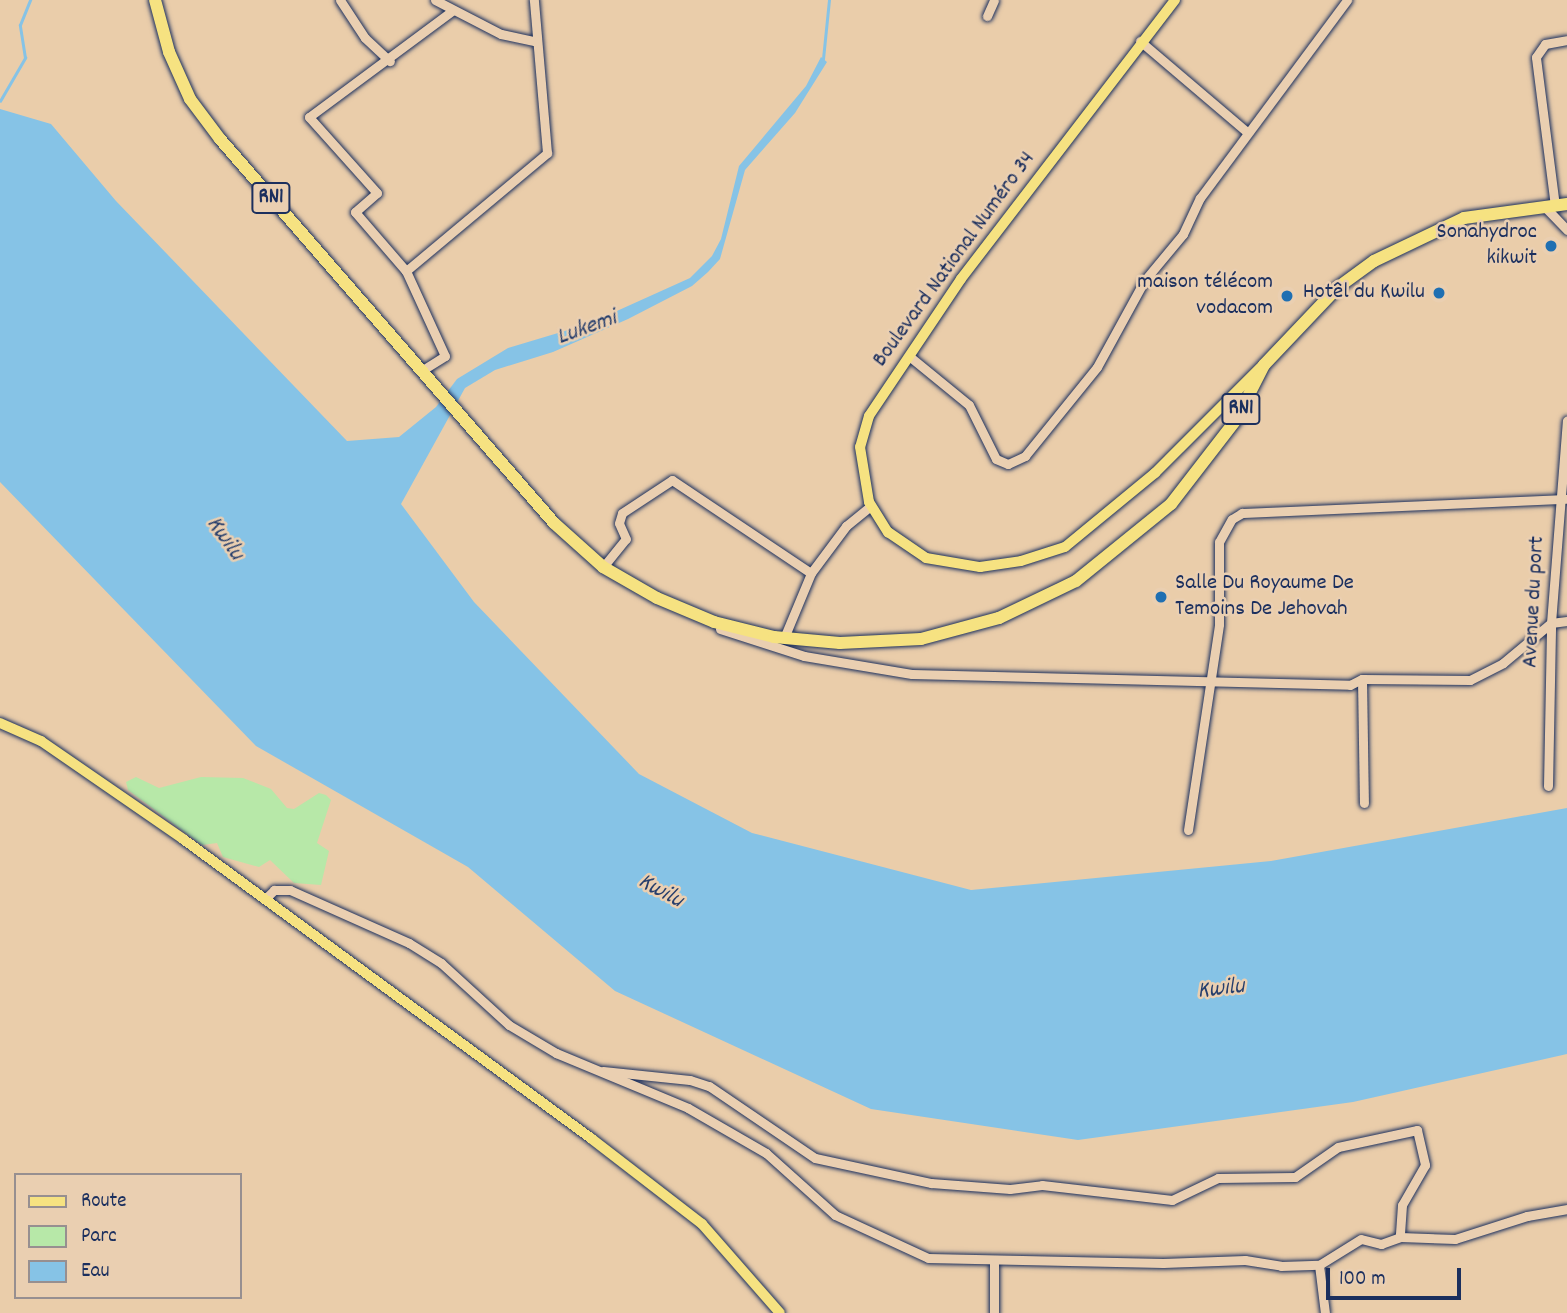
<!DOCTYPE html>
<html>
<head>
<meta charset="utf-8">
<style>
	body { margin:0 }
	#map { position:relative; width:1567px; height:1313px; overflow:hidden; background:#eacdaa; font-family:Dekko,sans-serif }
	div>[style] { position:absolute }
	.green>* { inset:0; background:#b7e8a8 }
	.water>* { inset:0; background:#86c3e6 }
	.stream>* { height:2.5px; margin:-1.25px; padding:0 1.25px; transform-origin:1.25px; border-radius:1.25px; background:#86c3e6 }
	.roads { filter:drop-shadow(0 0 2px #1b2f5e) drop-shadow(0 0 2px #1b2f5e) }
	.minor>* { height:9px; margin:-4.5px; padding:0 4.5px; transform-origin:4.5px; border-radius:4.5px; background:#eacfb1 }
	.major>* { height:10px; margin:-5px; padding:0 5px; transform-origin:5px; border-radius:5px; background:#f6e281 }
	.highway>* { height:12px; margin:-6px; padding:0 6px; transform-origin:6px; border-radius:6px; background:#f6e281 }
	.dots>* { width:19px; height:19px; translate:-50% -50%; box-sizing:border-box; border:4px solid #eacfb1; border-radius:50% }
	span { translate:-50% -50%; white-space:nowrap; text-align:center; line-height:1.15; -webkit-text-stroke:5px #eacfb1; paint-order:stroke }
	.shield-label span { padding:2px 5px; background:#eacfb1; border:2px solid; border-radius:5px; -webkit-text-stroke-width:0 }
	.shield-label { font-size:21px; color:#1b2f5e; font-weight:700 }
	.poi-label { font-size:23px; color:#1b2f5e }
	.right { translate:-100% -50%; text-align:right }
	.left { translate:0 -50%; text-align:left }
	.street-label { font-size:23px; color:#1b2f5e }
	.water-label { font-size:24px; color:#263e6c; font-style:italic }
	.legend { position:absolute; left:14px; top:1173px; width:228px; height:126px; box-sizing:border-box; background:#eacfb1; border:2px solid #978f90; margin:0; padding:9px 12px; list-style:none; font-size:21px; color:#1b2f5e }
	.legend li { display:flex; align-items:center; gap:14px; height:35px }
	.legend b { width:35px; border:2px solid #978f90 }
	.scale { position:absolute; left:1326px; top:1268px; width:135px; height:32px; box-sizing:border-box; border:4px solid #1b2f5e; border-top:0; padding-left:9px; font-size:21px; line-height:24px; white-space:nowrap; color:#1b2f5e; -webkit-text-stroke:5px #eacfb1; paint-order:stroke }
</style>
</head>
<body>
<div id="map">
	<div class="green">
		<div style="clip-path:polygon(136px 777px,159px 788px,201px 777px,243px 778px,271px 789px,287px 808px,294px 809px,319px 793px,326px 795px,331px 800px,317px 843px,329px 851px,321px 885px,294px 883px,270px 860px,259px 867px,223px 857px,217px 843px,202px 845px,128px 790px,126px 782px)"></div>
	</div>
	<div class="water">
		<div style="clip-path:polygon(821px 57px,827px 62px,795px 113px,745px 170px,720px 259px,708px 272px,692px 286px,628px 319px,553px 352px,495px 370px,465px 388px,401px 504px,474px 602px,639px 774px,752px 833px,971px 890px,1271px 861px,1567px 808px,1567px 1054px,1353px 1102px,1078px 1140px,871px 1109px,615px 991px,468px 867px,256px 746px,0 482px,0 109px,51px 124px,116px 201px,347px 441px,399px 437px,436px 407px,457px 379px,508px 348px,588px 324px,690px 278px,712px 256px,721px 239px,739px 166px,806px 86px)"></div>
	</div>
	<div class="stream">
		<div style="left:823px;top:59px;width:59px;rotate:-84.2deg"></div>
		<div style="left:0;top:101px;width:50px;rotate:-59.8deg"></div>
		<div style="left:25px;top:58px;width:33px;rotate:-99deg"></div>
		<div style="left:20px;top:25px;width:27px;rotate:-68deg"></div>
	</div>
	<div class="roads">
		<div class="minor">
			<div style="left:340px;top:0;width:45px;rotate:56.7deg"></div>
			<div style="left:365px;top:38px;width:34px;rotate:43deg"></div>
			<div style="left:435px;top:0;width:74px;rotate:27.3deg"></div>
			<div style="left:501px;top:34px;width:35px;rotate:12deg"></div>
			<div style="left:987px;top:16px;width:17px;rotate:-66deg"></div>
			<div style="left:1140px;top:41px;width:140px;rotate:40.4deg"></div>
			<div style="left:1555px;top:206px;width:150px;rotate:-97.3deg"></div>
			<div style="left:1536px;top:57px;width:16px;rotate:-55deg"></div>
			<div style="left:1545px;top:44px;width:22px;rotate:-10deg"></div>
			<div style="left:1545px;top:207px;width:32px;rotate:46deg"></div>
			<div style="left:406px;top:271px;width:184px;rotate:-39.9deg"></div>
			<div style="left:547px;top:153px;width:154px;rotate:-94.9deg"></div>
			<div style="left:909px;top:356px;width:77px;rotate:39.2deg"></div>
			<div style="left:969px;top:405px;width:60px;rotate:63.4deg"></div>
			<div style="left:996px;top:459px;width:13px;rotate:23deg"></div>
			<div style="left:1008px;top:464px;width:19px;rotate:-25deg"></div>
			<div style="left:1025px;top:456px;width:114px;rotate:-51deg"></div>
			<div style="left:1097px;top:367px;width:98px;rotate:-61.3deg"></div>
			<div style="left:1144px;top:281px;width:61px;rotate:-50.3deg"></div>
			<div style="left:1183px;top:234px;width:40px;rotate:-65deg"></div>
			<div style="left:1200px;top:198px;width:247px;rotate:-53.4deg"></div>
			<div style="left:421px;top:371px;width:28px;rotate:-32deg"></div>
			<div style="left:445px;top:356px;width:94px;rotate:-114.6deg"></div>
			<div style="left:406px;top:271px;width:78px;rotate:-130.8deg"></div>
			<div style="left:355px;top:212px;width:29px;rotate:-41deg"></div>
			<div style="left:377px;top:193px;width:102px;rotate:-131.8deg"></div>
			<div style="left:309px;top:117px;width:179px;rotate:-36.6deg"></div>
			<div style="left:603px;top:567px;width:36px;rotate:-51deg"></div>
			<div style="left:626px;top:539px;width:17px;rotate:-114deg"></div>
			<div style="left:619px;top:523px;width:10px;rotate:-73deg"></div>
			<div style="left:622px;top:513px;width:60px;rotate:-33.4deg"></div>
			<div style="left:672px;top:480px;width:167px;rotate:33.8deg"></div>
			<div style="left:720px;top:629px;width:88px;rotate:17.8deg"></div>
			<div style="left:804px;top:656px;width:109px;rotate:9.5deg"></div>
			<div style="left:912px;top:674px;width:438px;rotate:1.4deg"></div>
			<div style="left:1350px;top:685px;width:13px;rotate:-27deg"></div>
			<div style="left:1362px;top:679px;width:108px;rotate:0.5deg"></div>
			<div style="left:1470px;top:680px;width:37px;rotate:-27deg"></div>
			<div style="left:1503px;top:663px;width:62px;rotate:-39.8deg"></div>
			<div style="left:1551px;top:623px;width:16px;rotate:-7deg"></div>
			<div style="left:784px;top:638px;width:70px;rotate:-67.4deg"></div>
			<div style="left:811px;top:573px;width:59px;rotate:-53.3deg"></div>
			<div style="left:846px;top:526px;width:32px;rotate:-39deg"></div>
			<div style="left:1362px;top:679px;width:124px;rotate:89.1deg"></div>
			<div style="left:1548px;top:786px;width:163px;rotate:-88.9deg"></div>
			<div style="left:1551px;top:623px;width:203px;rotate:-85.5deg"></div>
			<div style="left:1188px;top:830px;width:208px;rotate:-81.4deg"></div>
			<div style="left:1219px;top:624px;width:82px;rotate:-90deg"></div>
			<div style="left:1219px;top:542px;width:26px;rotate:-61deg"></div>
			<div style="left:1232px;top:519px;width:12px;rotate:-31deg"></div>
			<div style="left:1242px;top:513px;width:325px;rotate:-2.5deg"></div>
			<div style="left:265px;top:899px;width:13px;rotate:-45deg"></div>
			<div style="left:274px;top:890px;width:16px"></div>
			<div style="left:290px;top:890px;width:130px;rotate:24deg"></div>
			<div style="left:409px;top:943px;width:38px;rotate:32deg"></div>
			<div style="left:441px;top:963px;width:92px;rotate:42.4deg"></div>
			<div style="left:509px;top:1025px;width:55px;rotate:30.8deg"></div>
			<div style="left:556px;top:1053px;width:143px;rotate:22.6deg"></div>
			<div style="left:688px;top:1108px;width:90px;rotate:30deg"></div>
			<div style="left:766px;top:1153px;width:93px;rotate:41.9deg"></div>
			<div style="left:835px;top:1215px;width:102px;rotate:24.8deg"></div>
			<div style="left:928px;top:1258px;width:235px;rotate:1.2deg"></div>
			<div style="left:1163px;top:1263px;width:82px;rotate:-2.1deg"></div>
			<div style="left:1245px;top:1260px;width:36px;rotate:9deg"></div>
			<div style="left:1281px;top:1266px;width:38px;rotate:-2deg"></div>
			<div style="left:1319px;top:1265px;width:49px;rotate:-31.8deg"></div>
			<div style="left:1361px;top:1239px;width:21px;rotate:14deg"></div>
			<div style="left:1381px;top:1244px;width:20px;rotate:-20deg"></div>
			<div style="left:1400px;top:1237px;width:55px;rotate:2.1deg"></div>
			<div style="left:1455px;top:1239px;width:76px;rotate:-17.7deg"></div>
			<div style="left:1527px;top:1216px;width:41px;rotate:-9.9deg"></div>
			<div style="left:603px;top:1071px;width:87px;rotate:5.9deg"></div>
			<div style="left:690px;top:1080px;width:20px;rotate:18deg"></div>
			<div style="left:709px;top:1086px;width:128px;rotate:34.2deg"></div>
			<div style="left:815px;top:1158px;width:119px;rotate:12.2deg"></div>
			<div style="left:931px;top:1183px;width:79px;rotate:4.3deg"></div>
			<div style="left:1010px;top:1189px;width:32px;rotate:-7deg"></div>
			<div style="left:1042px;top:1185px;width:131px;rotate:6.6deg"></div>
			<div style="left:1172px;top:1200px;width:51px;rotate:-25.6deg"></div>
			<div style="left:1218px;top:1178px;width:77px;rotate:-0.7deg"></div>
			<div style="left:1295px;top:1177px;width:52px;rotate:-34.9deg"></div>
			<div style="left:1338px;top:1147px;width:81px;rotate:-12.1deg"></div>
			<div style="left:1417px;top:1130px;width:36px;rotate:77deg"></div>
			<div style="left:1425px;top:1165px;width:46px;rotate:119.9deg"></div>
			<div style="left:1402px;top:1205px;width:32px;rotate:94deg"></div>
			<div style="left:994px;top:1261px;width:52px;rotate:90deg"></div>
			<div style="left:1319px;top:1265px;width:48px;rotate:82.9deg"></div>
		</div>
		<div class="major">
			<div style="left:1175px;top:0;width:352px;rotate:127.5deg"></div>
			<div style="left:961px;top:279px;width:165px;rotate:123.9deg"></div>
			<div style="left:869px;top:416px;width:32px;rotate:106deg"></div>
			<div style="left:860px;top:447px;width:56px;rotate:80.7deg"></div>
			<div style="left:869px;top:502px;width:36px;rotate:58deg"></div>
			<div style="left:888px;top:532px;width:46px;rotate:34.4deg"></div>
			<div style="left:926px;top:558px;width:55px;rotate:9.5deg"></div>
			<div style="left:980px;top:567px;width:41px;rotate:-8.3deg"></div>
			<div style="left:1021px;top:561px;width:46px;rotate:-17.7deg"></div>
			<div style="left:1065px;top:547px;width:117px;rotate:-39.4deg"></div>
			<div style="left:1155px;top:473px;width:150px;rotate:-45deg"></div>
			<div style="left:0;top:723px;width:45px;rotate:23.7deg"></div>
			<div style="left:41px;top:741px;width:173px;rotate:34.6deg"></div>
			<div style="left:183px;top:839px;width:507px;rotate:36.26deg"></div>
			<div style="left:592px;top:1139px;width:139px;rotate:37.7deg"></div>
			<div style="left:702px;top:1224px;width:118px;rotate:48.8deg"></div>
		</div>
		<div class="highway">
			<div style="left:155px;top:0;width:54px;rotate:74.9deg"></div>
			<div style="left:169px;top:52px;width:51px;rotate:65.9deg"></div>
			<div style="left:190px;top:99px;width:50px;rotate:53.1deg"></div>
			<div style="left:220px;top:139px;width:509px;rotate:48.98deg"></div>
			<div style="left:554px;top:523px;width:66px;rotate:41.9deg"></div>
			<div style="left:603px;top:567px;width:62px;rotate:29.9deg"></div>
			<div style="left:657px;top:598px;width:62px;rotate:22.8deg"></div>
			<div style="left:714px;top:622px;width:62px;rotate:14deg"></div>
			<div style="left:774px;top:637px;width:66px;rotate:5.2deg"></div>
			<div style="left:840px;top:643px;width:81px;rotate:-2.8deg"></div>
			<div style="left:921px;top:639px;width:81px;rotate:-15.1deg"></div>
			<div style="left:999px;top:618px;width:85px;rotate:-25.7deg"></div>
			<div style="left:1076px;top:581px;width:122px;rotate:-39deg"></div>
			<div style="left:1171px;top:504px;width:106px;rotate:-52.3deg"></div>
			<div style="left:1236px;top:420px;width:62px;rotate:-63deg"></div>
			<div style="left:1264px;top:365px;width:106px;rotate:-46.5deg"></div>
			<div style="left:1337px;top:288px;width:46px;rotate:-36.1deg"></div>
			<div style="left:1374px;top:261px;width:100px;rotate:-25.5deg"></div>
			<div style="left:1464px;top:218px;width:104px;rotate:-7.7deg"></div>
		</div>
	</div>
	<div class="dots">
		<div style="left:1551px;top:246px;background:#1f6fb2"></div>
		<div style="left:1439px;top:293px;background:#1f6fb2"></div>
		<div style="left:1287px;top:296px;background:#1f6fb2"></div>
		<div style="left:1161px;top:597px;background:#1f6fb2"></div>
	</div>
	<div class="shield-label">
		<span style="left:271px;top:198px">RN1</span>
		<span style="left:1241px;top:409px">RN1</span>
	</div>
	<div class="poi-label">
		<span class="right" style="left:1537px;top:246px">Sonahydroc<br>kikwit</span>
		<span class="right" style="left:1273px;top:296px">maison télécom<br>vodacom</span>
		<span class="right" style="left:1425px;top:293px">Hotêl du Kwilu</span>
		<span class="left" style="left:1175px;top:597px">Salle Du Royaume De<br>Temoins De Jehovah</span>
	</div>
	<div class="street-label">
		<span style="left:955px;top:260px;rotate:-54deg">Boulevard National Numéro 34</span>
		<span style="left:1535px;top:602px;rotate:-87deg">Avenue du port</span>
	</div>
	<div class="water-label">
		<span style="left:587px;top:329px;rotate:-20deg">Lukemi</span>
		<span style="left:224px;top:539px;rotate:55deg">Kwilu</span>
		<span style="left:660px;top:892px;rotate:29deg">Kwilu</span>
		<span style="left:1221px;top:990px;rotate:-6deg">Kwilu</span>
	</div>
	<ul class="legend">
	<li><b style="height:9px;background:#f6e281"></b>Route</li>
	<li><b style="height:19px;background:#b7e8a8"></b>Parc</li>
	<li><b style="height:19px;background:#86c3e6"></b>Eau</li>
	</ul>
	<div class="scale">100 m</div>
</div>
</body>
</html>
